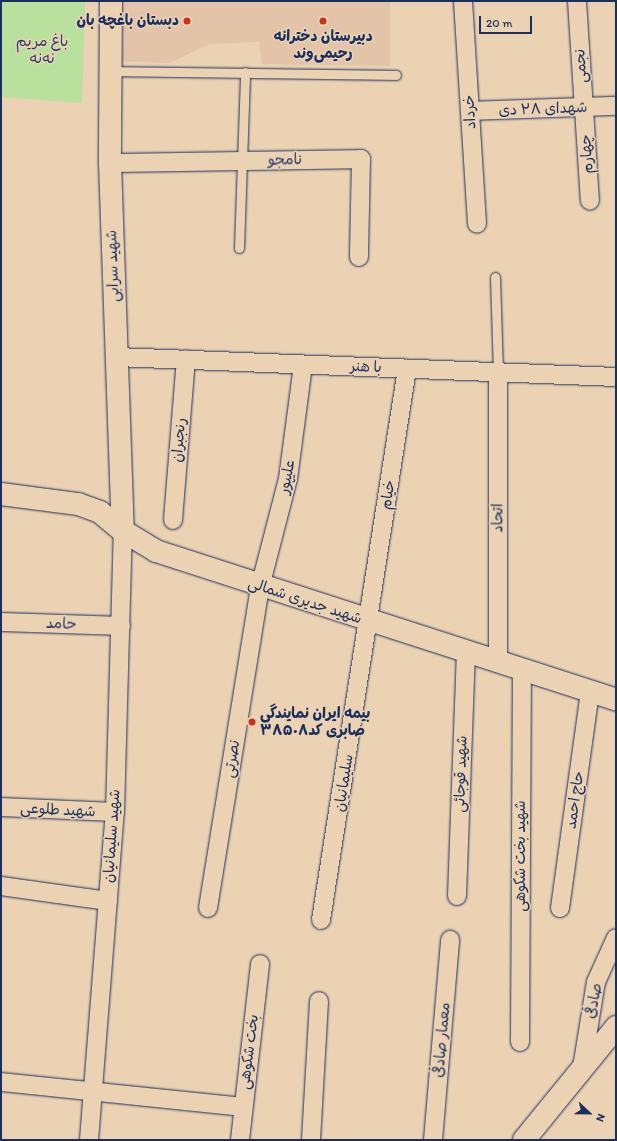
<!DOCTYPE html>
<html>
<head>
<meta charset="utf-8">
<style>
	body { margin:0 }
	#map { position:relative; width:617px; height:1141px; overflow:hidden; background:#ead2b3; font-family:Itim,"Playpen Sans Arabic",sans-serif }
	div>[style] { position:absolute }
	.built>* { inset:0; background:#e3c4a8 }
	.green>* { inset:0; background:#b9e09c }
	.roads { filter:drop-shadow(0 0 1px #1b2f5e) drop-shadow(0 0 1px #1b2f5e) }
	.lane>* { height:9px; margin:-4.5px; padding:0 4.5px; transform-origin:4.5px; border-radius:4.5px; background:#ead2b3 }
	.street>* { height:18px; margin:-9px; padding:0 9px; transform-origin:9px; border-radius:9px; background:#ead2b3 }
	.secondary>* { height:22px; margin:-11px; padding:0 11px; transform-origin:11px; border-radius:11px; background:#ead2b3 }
	.dots>* { width:11px; height:11px; translate:-50% -50%; box-sizing:border-box; border:2px solid #ead2b3; border-radius:50% }
	span { translate:-50% -50%; white-space:nowrap; text-align:center; line-height:1.15; -webkit-text-stroke:3px #ead2b3; paint-order:stroke }
	.poi-label { font-size:15px; color:#1b2f5e; font-weight:700 }
	.right { translate:-100% -50%; text-align:right }
	.left { translate:0 -50%; text-align:left }
	.park-label { font-size:15px; color:#2b4164 }
	.street-label { font-size:15px; color:#1b2f5e }
	.frame { position:absolute; inset:0; border:2px solid #1b2f5e; pointer-events:none }
	.north { position:absolute; left:569px; top:1093px; width:40px; height:40px; -webkit-text-stroke:3px #ead2b3; paint-order:stroke; rotate:112deg; font-size:11px; font-weight:700; line-height:16px; text-align:center; color:#1b2f5e }
	.north::after { content:''; display:block; margin:auto; width:14px; height:18px; background:#1b2f5e; clip-path:polygon(50% 0,100% 100%,50% 72%,0 100%) }
	.scale { position:absolute; left:479px; top:16px; width:53px; height:18px; box-sizing:border-box; border:2px solid #1b2f5e; border-top:0; padding-left:5px; font-size:12px; line-height:14px; white-space:nowrap; color:#1b2f5e; -webkit-text-stroke:3px #ead2b3; paint-order:stroke }
</style>
</head>
<body>
<div id="map">
	<div class="built">
		<div style="clip-path:polygon(117px 1px,390px 1px,390px 66px,262px 64px,259px 42px,210px 44px,169px 63px,116px 61px)"></div>
	</div>
	<div class="green">
		<div style="clip-path:polygon(1px 1px,85px 1px,82px 103px,1px 97px)"></div>
	</div>
	<div class="roads">
		<div class="lane">
			<div style="left:110px;top:71px;width:286px;rotate:0.8deg"></div>
			<div style="left:239px;top:248px;width:176px;rotate:-88deg"></div>
			<div style="left:495px;top:277px;width:96px;rotate:88.2deg"></div>
		</div>
		<div class="street">
			<div style="left:463px;top:1px;width:223px;rotate:86.4deg"></div>
			<div style="left:577px;top:1px;width:200px;rotate:86.3deg"></div>
			<div style="left:470px;top:111px;width:146px;rotate:-2deg"></div>
			<div style="left:110px;top:163px;width:251px;rotate:-0.9deg"></div>
			<div style="left:361px;top:159px;width:98px;rotate:91.2deg"></div>
			<div style="left:116px;top:357px;width:500px;rotate:2.29deg"></div>
			<div style="left:173px;top:520px;width:161px;rotate:-85.4deg"></div>
			<div style="left:1px;top:622px;width:120px;rotate:1.9deg"></div>
			<div style="left:498px;top:662px;width:289px;rotate:-90deg"></div>
			<div style="left:1px;top:807px;width:114px;rotate:2.5deg"></div>
			<div style="left:1px;top:886px;width:108px;rotate:8deg"></div>
			<div style="left:457px;top:896px;width:244px;rotate:-87.9deg"></div>
			<div style="left:208px;top:908px;width:325px;rotate:-80.8deg"></div>
			<div style="left:260px;top:587px;width:112px;rotate:-75.5deg"></div>
			<div style="left:288px;top:479px;width:115px;rotate:-82.5deg"></div>
			<div style="left:560px;top:908px;width:218px;rotate:-82.1deg"></div>
			<div style="left:321px;top:920px;width:558px;rotate:-81.13deg"></div>
			<div style="left:520px;top:1042px;width:372px;rotate:-89.7deg"></div>
			<div style="left:582px;top:1068px;width:87px;rotate:-80.8deg"></div>
			<div style="left:596px;top:982px;width:48px;rotate:-65.6deg"></div>
			<div style="left:1px;top:1082px;width:242px;rotate:5.9deg"></div>
			<div style="left:89px;top:1140px;width:329px;rotate:-85.5deg"></div>
			<div style="left:115px;top:812px;width:281px;rotate:-88.4deg"></div>
			<div style="left:240px;top:1140px;width:177px;rotate:-83.5deg"></div>
			<div style="left:311px;top:1140px;width:139px;rotate:-86.7deg"></div>
			<div style="left:433px;top:1140px;width:201px;rotate:-85.1deg"></div>
		</div>
		<div class="secondary">
			<div style="left:111px;top:1px;width:162px;rotate:90.4deg"></div>
			<div style="left:110px;top:163px;width:368px;rotate:88deg"></div>
			<div style="left:1px;top:494px;width:78px;rotate:7.4deg"></div>
			<div style="left:78px;top:504px;width:23px;rotate:20deg"></div>
			<div style="left:100px;top:512px;width:30px;rotate:40deg"></div>
			<div style="left:123px;top:531px;width:39px;rotate:31deg"></div>
			<div style="left:156px;top:551px;width:484px;rotate:17.9deg"></div>
			<div style="left:524px;top:1140px;width:146px;rotate:-50.8deg"></div>
		</div>
	</div>
	<div class="dots">
		<div style="left:187px;top:21px;background:#c8321e"></div>
		<div style="left:323px;top:21px;background:#c8321e"></div>
		<div style="left:252px;top:722px;background:#c8321e"></div>
	</div>
	<div class="poi-label">
		<span class="right" style="left:179px;top:21px">دبستان باغچه بان</span>
		<span style="left:323px;top:45px">دبیرستان دخترانه<br>رحیمی‌وند</span>
		<span class="left" style="left:260px;top:722px">بیمه ایران نمایندگی<br>صابری کد۳۸۵۰۸</span>
	</div>
	<div class="park-label">
		<span style="left:42px;top:50px">باغ مریم<br>نه‌نه</span>
	</div>
	<div class="street-label">
		<span style="left:581px;top:66px;rotate:-94deg">نجمی</span>
		<span style="left:543px;top:109px;rotate:-2deg">شهدای ۲۸ دی</span>
		<span style="left:470px;top:112px;rotate:-94deg">خرداد</span>
		<span style="left:587px;top:154px;rotate:-94deg">چهارم</span>
		<span style="left:285px;top:160px;rotate:-1deg">نامجو</span>
		<span style="left:113px;top:266px;rotate:-92deg">شهید سرابی</span>
		<span style="left:366px;top:367px;rotate:2deg">با هنر</span>
		<span style="left:179px;top:440px;rotate:-85deg">رنجبران</span>
		<span style="left:287px;top:477px;rotate:-79deg">علیپور</span>
		<span style="left:388px;top:495px;rotate:-82deg">خیام</span>
		<span style="left:498px;top:518px;rotate:-90deg">اتحاد</span>
		<span style="left:305px;top:601px;rotate:18deg">شهید جدیری شمالی</span>
		<span style="left:61px;top:624px;rotate:2deg">حامد</span>
		<span style="left:232px;top:759px;rotate:-81deg">نصرتی</span>
		<span style="left:461px;top:774px;rotate:-88deg">شهید قوجائی</span>
		<span style="left:344px;top:783px;rotate:-81deg">سلیمانیان</span>
		<span style="left:575px;top:800px;rotate:-82deg">حاج احمد</span>
		<span style="left:58px;top:810px;rotate:3deg">شهید طلوعی</span>
		<span style="left:112px;top:836px;rotate:-86deg">شهید سلیمانیان</span>
		<span style="left:521px;top:856px;rotate:-90deg">شهید بخت شکوهی</span>
		<span style="left:594px;top:1001px;rotate:-79deg">صادقی</span>
		<span style="left:442px;top:1040px;rotate:-85deg">معمار صادقی</span>
		<span style="left:249px;top:1052px;rotate:-83deg">بخت شکوهی</span>
	</div>
	<div class="frame"></div>
	<div class="north">N</div>
	<div class="scale">20 m</div>
</div>
</body>
</html>
